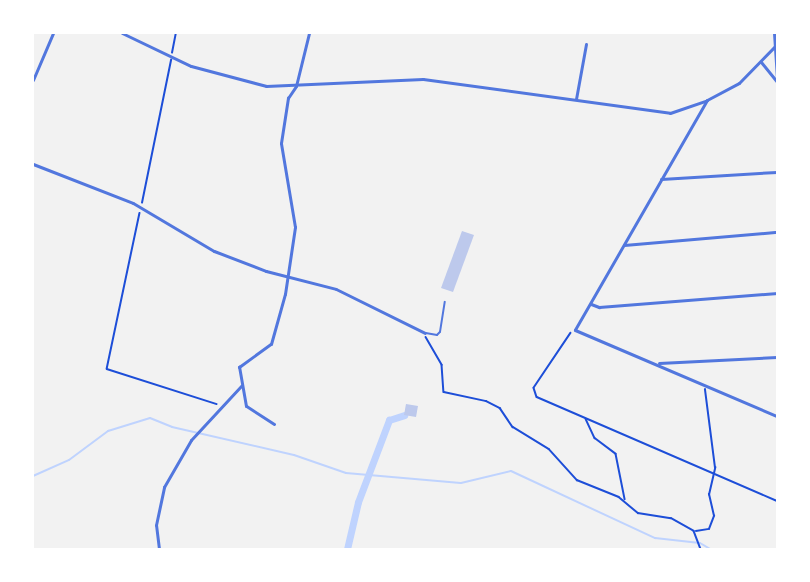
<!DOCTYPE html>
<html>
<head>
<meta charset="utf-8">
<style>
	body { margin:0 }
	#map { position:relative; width:810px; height:582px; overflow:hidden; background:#f2f2f2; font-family:Commissioner,sans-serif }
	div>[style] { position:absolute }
	.stream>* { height:2px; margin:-1px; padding:0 1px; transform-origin:1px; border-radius:1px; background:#bfd3fe }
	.canal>* { height:7px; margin:-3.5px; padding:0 3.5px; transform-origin:3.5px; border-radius:3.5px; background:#bfd3fe }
	.building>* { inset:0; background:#bdc9ec }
	.path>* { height:1.5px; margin:-0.75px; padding:0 0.75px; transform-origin:0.75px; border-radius:0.75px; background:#1d4ed8 }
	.service>* { height:1.5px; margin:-0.75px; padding:0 0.75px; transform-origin:0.75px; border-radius:0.75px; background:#5277de }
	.minor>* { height:3px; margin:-1.5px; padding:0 1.5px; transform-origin:1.5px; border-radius:1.5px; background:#5277de }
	span { translate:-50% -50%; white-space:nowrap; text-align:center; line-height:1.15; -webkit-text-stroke:6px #fff; paint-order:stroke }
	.frame { position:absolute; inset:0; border:34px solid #fff; pointer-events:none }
</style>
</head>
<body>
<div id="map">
	<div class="stream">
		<div style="left:33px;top:476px;width:39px;rotate:-24deg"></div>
		<div style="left:69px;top:460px;width:49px;rotate:-36.6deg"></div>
		<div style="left:108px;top:431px;width:44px;rotate:-17.2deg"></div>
		<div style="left:150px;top:418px;width:24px;rotate:22deg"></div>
		<div style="left:172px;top:427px;width:125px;rotate:12.9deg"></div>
		<div style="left:294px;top:455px;width:55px;rotate:19.1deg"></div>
		<div style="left:346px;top:473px;width:115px;rotate:5deg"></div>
		<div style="left:461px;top:483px;width:51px;rotate:-13.5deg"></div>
		<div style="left:511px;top:471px;width:159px;rotate:25deg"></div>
		<div style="left:655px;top:538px;width:45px;rotate:6.3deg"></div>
		<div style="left:700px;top:543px;width:12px;rotate:31deg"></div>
	</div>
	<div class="canal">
		<div style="left:347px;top:549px;width:48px;rotate:-76.8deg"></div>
		<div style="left:358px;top:502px;width:88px;rotate:-69.3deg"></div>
		<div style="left:389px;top:420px;width:16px;rotate:-18deg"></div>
	</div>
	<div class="building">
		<div style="clip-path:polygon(462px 231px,474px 235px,453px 292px,441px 288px)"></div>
		<div style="clip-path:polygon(406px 404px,418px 406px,416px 417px,404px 415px)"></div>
	</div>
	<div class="path">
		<div style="left:172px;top:53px;width:20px;rotate:-79deg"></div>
		<div style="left:142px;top:203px;width:146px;rotate:-78.5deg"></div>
		<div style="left:140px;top:213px;width:159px;rotate:101.9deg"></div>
		<div style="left:107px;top:369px;width:115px;rotate:17.7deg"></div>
		<div style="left:571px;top:333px;width:66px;rotate:123.9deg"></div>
		<div style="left:534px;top:388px;width:9px;rotate:72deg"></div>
		<div style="left:537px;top:397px;width:262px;rotate:23.4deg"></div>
		<div style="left:426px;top:337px;width:32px;rotate:60deg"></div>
		<div style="left:442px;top:365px;width:27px;rotate:86deg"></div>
		<div style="left:444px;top:392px;width:43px;rotate:12.1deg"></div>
		<div style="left:486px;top:401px;width:16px;rotate:27deg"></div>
		<div style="left:500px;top:408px;width:23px;rotate:56deg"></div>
		<div style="left:513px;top:427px;width:42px;rotate:31.4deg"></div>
		<div style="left:549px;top:449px;width:42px;rotate:47.9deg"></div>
		<div style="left:577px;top:480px;width:45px;rotate:22deg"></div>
		<div style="left:619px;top:497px;width:25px;rotate:40deg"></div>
		<div style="left:638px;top:513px;width:33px;rotate:9deg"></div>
		<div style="left:671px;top:518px;width:26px;rotate:29deg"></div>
		<div style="left:694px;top:531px;width:19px;rotate:69deg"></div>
		<div style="left:586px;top:419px;width:21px;rotate:65deg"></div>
		<div style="left:595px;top:438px;width:26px;rotate:37deg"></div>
		<div style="left:616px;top:454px;width:46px;rotate:78.7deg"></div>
		<div style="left:696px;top:531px;width:13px;rotate:-9deg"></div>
		<div style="left:709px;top:529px;width:14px;rotate:-69deg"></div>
		<div style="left:714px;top:516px;width:22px;rotate:-103deg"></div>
		<div style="left:709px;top:495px;width:28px;rotate:-77deg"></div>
		<div style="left:715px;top:468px;width:79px;rotate:-97.3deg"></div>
	</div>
	<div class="service">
		<div style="left:426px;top:333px;width:11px;rotate:10deg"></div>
		<div style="left:437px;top:335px;width:4px;rotate:-45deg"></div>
		<div style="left:440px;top:332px;width:30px;rotate:-81deg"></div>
	</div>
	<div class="minor">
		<div style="left:122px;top:33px;width:76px;rotate:25.6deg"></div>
		<div style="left:191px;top:66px;width:78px;rotate:14.9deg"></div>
		<div style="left:266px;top:86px;width:157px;rotate:-2.6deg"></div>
		<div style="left:423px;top:79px;width:249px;rotate:7.8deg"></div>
		<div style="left:670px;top:113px;width:39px;rotate:-19deg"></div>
		<div style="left:707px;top:100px;width:36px;rotate:-28deg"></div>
		<div style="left:739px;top:83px;width:54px;rotate:-45.7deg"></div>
		<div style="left:774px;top:33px;width:45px;rotate:86.2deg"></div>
		<div style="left:761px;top:62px;width:26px;rotate:51deg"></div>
		<div style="left:33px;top:80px;width:51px;rotate:-66.9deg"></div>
		<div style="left:576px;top:99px;width:56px;rotate:-79.7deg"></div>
		<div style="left:707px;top:100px;width:265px;rotate:119.9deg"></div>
		<div style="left:575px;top:330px;width:220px;rotate:23.1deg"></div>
		<div style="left:33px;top:164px;width:107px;rotate:21.3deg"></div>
		<div style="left:133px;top:203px;width:94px;rotate:30.7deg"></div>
		<div style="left:214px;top:251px;width:56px;rotate:21deg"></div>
		<div style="left:266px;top:271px;width:72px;rotate:14.4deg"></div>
		<div style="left:336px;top:289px;width:99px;rotate:26.3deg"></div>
		<div style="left:661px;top:179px;width:116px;rotate:-3.5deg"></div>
		<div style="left:624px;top:245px;width:154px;rotate:-4.9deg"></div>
		<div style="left:591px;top:304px;width:9px;rotate:21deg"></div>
		<div style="left:599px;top:307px;width:179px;rotate:-4.5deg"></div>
		<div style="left:659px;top:363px;width:118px;rotate:-2.9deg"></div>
		<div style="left:274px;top:424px;width:33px;rotate:-147deg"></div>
		<div style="left:246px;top:406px;width:40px;rotate:-100deg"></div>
		<div style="left:239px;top:367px;width:39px;rotate:-36deg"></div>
		<div style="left:271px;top:344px;width:52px;rotate:-74.4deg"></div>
		<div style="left:285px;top:294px;width:68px;rotate:-81.5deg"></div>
		<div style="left:295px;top:227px;width:85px;rotate:-99.5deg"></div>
		<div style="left:281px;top:143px;width:46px;rotate:-81.2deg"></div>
		<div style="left:288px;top:98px;width:14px;rotate:-56deg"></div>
		<div style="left:296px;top:86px;width:55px;rotate:-76.2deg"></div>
		<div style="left:159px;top:549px;width:24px;rotate:-97deg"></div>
		<div style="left:156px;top:525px;width:39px;rotate:-78deg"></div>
		<div style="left:164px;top:487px;width:54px;rotate:-60.1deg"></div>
		<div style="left:191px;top:440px;width:74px;rotate:-47.2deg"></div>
	</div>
	<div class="frame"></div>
</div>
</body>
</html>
